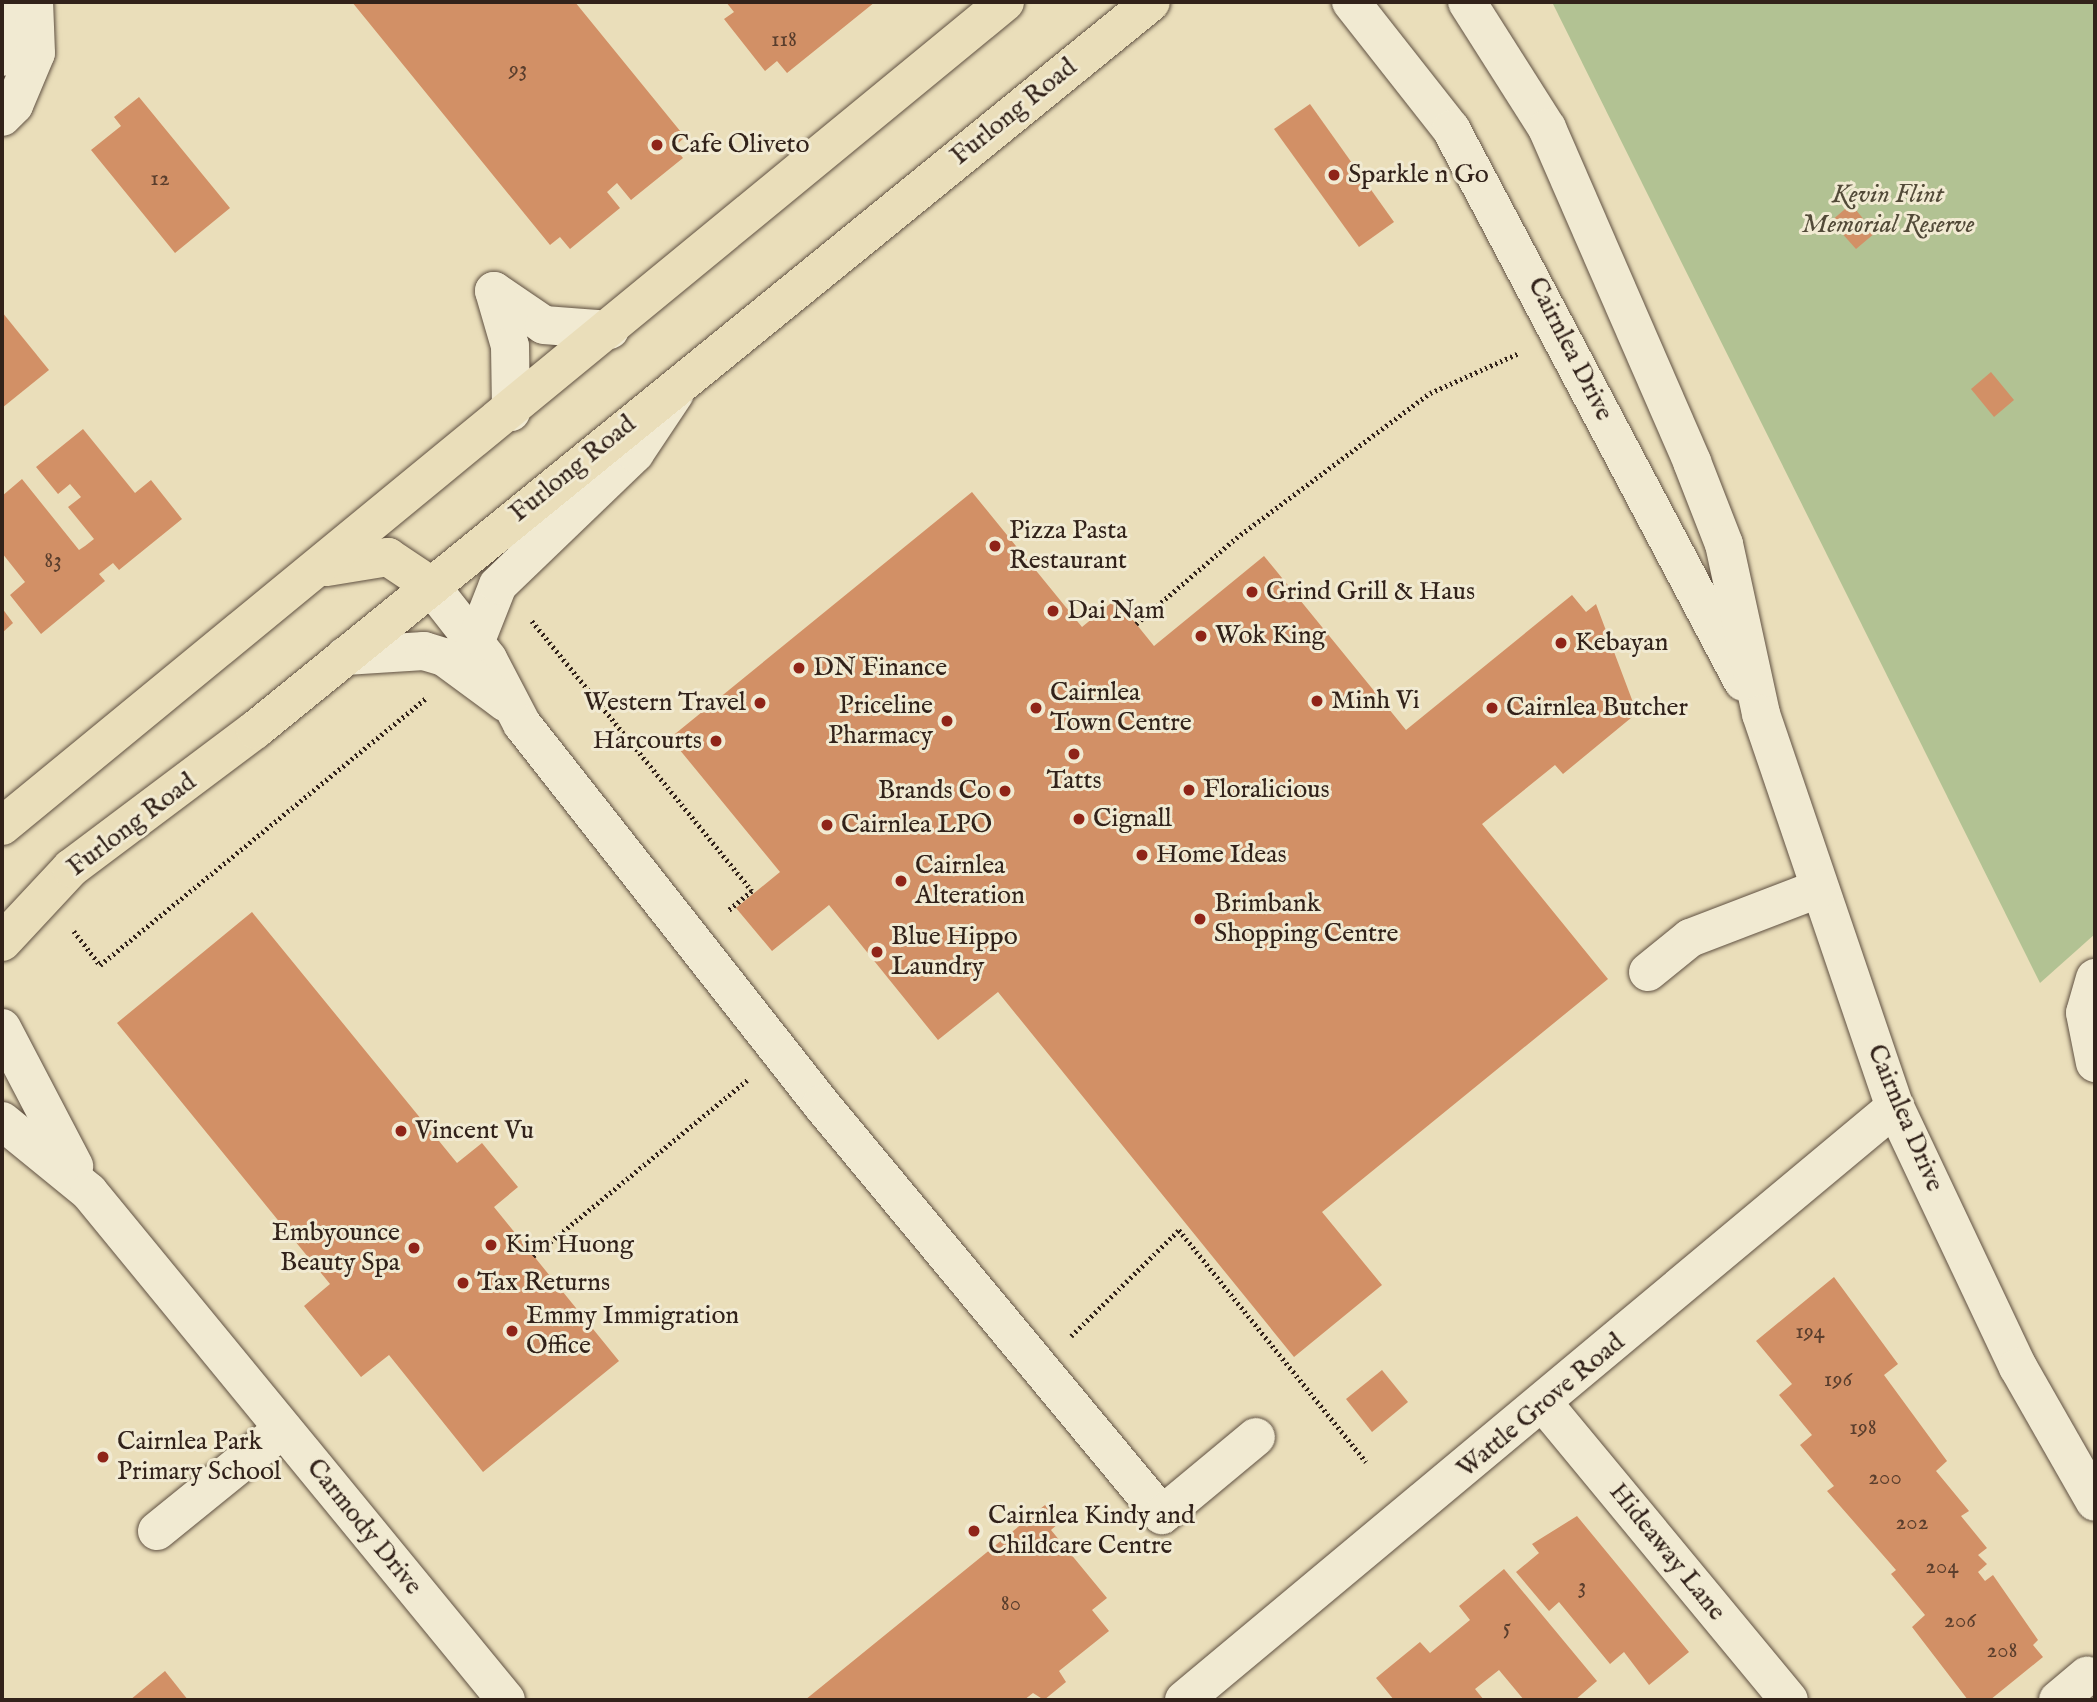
<!DOCTYPE html>
<html>
<head>
<meta charset="utf-8">
<style>
	body { margin:0 }
	#map { position:relative; width:2097px; height:1702px; overflow:hidden; background:#eadeba; font-family:"IM FELL English",serif }
	div>[style] { position:absolute }
	.green>* { inset:0; background:#b2c293 }
	.building>* { inset:0; background:#d29066 }
	.path>* { height:4.5px; margin-top:-2.25px; transform-origin:0; background:repeating-linear-gradient(90deg,#32221a 0 2px,transparent 0 5.5px) }
	.roads { filter:drop-shadow(0 0 2px #605142) drop-shadow(0 0 2px #605142) }
	.minor>* { height:38px; margin:-19px; padding:0 19px; transform-origin:19px; border-radius:19px; background:#f1ead2 }
	.major>* { height:38px; margin:-19px; padding:0 19px; transform-origin:19px; border-radius:19px; background:#eadeba }
	.dots>* { width:19px; height:19px; translate:-50% -50%; box-sizing:border-box; border:4px solid #f1ead2; border-radius:50% }
	span { translate:-50% -50%; white-space:nowrap; text-align:center; line-height:1.15; -webkit-text-stroke:6px #f1ead2; paint-order:stroke }
	.number-label { font-size:23px; color:#5a3e2d }
	.number-label span { -webkit-text-stroke-width:0 }
	.street-label { font-size:26px; color:#32221a }
	.poi-label { font-size:26px; color:#32221a }
	.left { translate:0 -50%; text-align:left }
	.right { translate:-100% -50%; text-align:right }
	.park-label { font-size:26px; color:#524a38; font-style:italic }
	.frame { position:absolute; inset:0; border:4px solid #32221a; pointer-events:none }
</style>
</head>
<body>
<div id="map">
	<div class="green">
		<div style="clip-path:polygon(1552px 2px,2095px 2px,2095px 934px,2040px 983px)"></div>
	</div>
	<div class="building">
		<div style="clip-path:polygon(352px 2px,575px 2px,685px 137px,674px 147px,683px 158px,631px 200px,617px 183px,607px 192px,620px 208px,570px 249px,560px 237px,550px 245px)"></div>
		<div style="clip-path:polygon(726px 2px,875px 2px,787px 73px,777px 61px,765px 71px,724px 19px,734px 12px)"></div>
		<div style="clip-path:polygon(139px 97px,230px 208px,175px 253px,91px 150px,121px 126px,114px 117px)"></div>
		<div style="clip-path:polygon(1310px 104px,1394px 222px,1359px 247px,1274px 129px)"></div>
		<div style="clip-path:polygon(1851px 204px,1875px 233px,1856px 249px,1831px 221px)"></div>
		<div style="clip-path:polygon(2px 312px,49px 370px,2px 408px)"></div>
		<div style="clip-path:polygon(1991px 372px,2014px 400px,1994px 417px,1971px 389px)"></div>
		<div style="clip-path:polygon(83px 429px,135px 493px,151px 480px,182px 519px,119px 570px,113px 563px,99px 574px,105px 581px,41px 634px,10px 595px,25px 582px,2px 553px,2px 496px,22px 479px,79px 550px,85px 546px,94px 539px,68px 507px,81px 497px,70px 484px,58px 494px,36px 467px)"></div>
		<div style="clip-path:polygon(972px 492px,1082px 627px,1116px 599px,1154px 646px,1264px 556px,1406px 730px,1572px 595px,1586px 612px,1596px 604px,1637px 713px,1563px 774px,1555px 765px,1482px 824px,1608px 979px,1322px 1212px,1382px 1285px,1294px 1357px,998px 992px,938px 1040px,829px 905px,772px 951px,736px 908px,780px 872px,670px 738px)"></div>
		<div style="clip-path:polygon(2px 608px,13px 623px,2px 633px)"></div>
		<div style="clip-path:polygon(252px 912px,457px 1163px,482px 1143px,518px 1187px,494px 1207px,619px 1361px,483px 1472px,389px 1355px,361px 1377px,304px 1306px,330px 1284px,117px 1023px)"></div>
		<div style="clip-path:polygon(1834px 1277px,1898px 1364px,1884px 1375px,1947px 1461px,1936px 1471px,1969px 1511px,1961px 1516px,1987px 1548px,1978px 1555px,1987px 1564px,1978px 1572px,1985px 1581px,1993px 1575px,2038px 1640px,2033px 1645px,2043px 1657px,1990px 1700px,1968px 1700px,1912px 1627px,1925px 1615px,1891px 1574px,1896px 1570px,1827px 1491px,1834px 1486px,1800px 1445px,1812px 1435px,1779px 1395px,1792px 1384px,1756px 1341px)"></div>
		<div style="clip-path:polygon(1382px 1370px,1408px 1402px,1372px 1432px,1346px 1399px)"></div>
		<div style="clip-path:polygon(1045px 1505px,1059px 1523px,1051px 1530px,1107px 1598px,1092px 1610px,1109px 1631px,1059px 1671px,1066px 1682px,1044px 1700px,1033px 1693px,1024px 1700px,805px 1700px)"></div>
		<div style="clip-path:polygon(1577px 1516px,1689px 1652px,1649px 1685px,1624px 1652px,1610px 1664px,1559px 1602px,1549px 1611px,1516px 1572px,1539px 1553px,1532px 1544px)"></div>
		<div style="clip-path:polygon(1504px 1569px,1597px 1681px,1575px 1700px,1524px 1700px,1499px 1670px,1475px 1689px,1484px 1700px,1394px 1700px,1376px 1678px,1420px 1642px,1430px 1653px,1470px 1620px,1459px 1606px)"></div>
		<div style="clip-path:polygon(165px 1671px,188px 1700px,130px 1700px)"></div>
	</div>
	<div class="path">
		<div style="left:532px;top:621px;width:348px;rotate:50.8deg"></div>
		<div style="left:752px;top:891px;width:31px;rotate:140deg"></div>
		<div style="left:1136px;top:624px;width:132px;rotate:-40.7deg"></div>
		<div style="left:1236px;top:538px;width:242px;rotate:-36.8deg"></div>
		<div style="left:1430px;top:393px;width:98px;rotate:-24.2deg"></div>
		<div style="left:74px;top:931px;width:43px;rotate:52.6deg"></div>
		<div style="left:100px;top:965px;width:421px;rotate:-39.3deg"></div>
		<div style="left:533px;top:1256px;width:277px;rotate:-39.4deg"></div>
		<div style="left:1071px;top:1336px;width:151px;rotate:-44.5deg"></div>
		<div style="left:1179px;top:1230px;width:298px;rotate:51.1deg"></div>
	</div>
	<div class="roads">
		<div class="minor">
			<div style="left:1351px;top:2px;width:162px;rotate:51.8deg"></div>
			<div style="left:1451px;top:129px;width:625px;rotate:62.16deg"></div>
			<div style="left:1467px;top:2px;width:149px;rotate:57.6deg"></div>
			<div style="left:1547px;top:128px;width:364px;rotate:66.5deg"></div>
			<div style="left:1692px;top:462px;width:88px;rotate:68.7deg"></div>
			<div style="left:1724px;top:544px;width:174px;rotate:77.7deg"></div>
			<div style="left:1761px;top:714px;width:415px;rotate:71.2deg"></div>
			<div style="left:1895px;top:1107px;width:288px;rotate:64.7deg"></div>
			<div style="left:2018px;top:1367px;width:155px;rotate:60.3deg"></div>
			<div style="left:2px;top:12px;width:45px;rotate:90deg"></div>
			<div style="left:2px;top:117px;width:17px;rotate:-45deg"></div>
			<div style="left:14px;top:105px;width:56px;rotate:-67.1deg"></div>
			<div style="left:36px;top:53px;width:51px;rotate:-92.2deg"></div>
			<div style="left:494px;top:291px;width:60px;rotate:34.2deg"></div>
			<div style="left:544px;top:325px;width:66px;rotate:4.3deg"></div>
			<div style="left:494px;top:291px;width:57px;rotate:73.8deg"></div>
			<div style="left:510px;top:346px;width:66px;rotate:89.1deg"></div>
			<div style="left:430px;top:585px;width:94px;rotate:51.9deg"></div>
			<div style="left:488px;top:659px;width:73px;rotate:62.4deg"></div>
			<div style="left:522px;top:724px;width:484px;rotate:51.8deg"></div>
			<div style="left:821px;top:1104px;width:534px;rotate:50.32deg"></div>
			<div style="left:1162px;top:1515px;width:122px;rotate:-39.7deg"></div>
			<div style="left:475px;top:643px;width:62px;rotate:-68.4deg"></div>
			<div style="left:498px;top:585px;width:190px;rotate:-43.9deg"></div>
			<div style="left:635px;top:453px;width:72px;rotate:-56.3deg"></div>
			<div style="left:345px;top:656px;width:79px;rotate:-3.6deg"></div>
			<div style="left:424px;top:651px;width:21px;rotate:17deg"></div>
			<div style="left:444px;top:657px;width:76px;rotate:36.4deg"></div>
			<div style="left:1648px;top:972px;width:54px;rotate:-39deg"></div>
			<div style="left:1690px;top:938px;width:139px;rotate:-21deg"></div>
			<div style="left:2095px;top:978px;width:36px;rotate:106deg"></div>
			<div style="left:2085px;top:1013px;width:51px;rotate:78.7deg"></div>
			<div style="left:2px;top:1028px;width:156px;rotate:62.4deg"></div>
			<div style="left:2px;top:1121px;width:112px;rotate:39.2deg"></div>
			<div style="left:89px;top:1192px;width:657px;rotate:50.62deg"></div>
			<div style="left:1544px;top:1404px;width:384px;rotate:50.4deg"></div>
			<div style="left:157px;top:1531px;width:162px;rotate:-39deg"></div>
			<div style="left:1184px;top:1700px;width:926px;rotate:-39.83deg"></div>
			<div style="left:2058px;top:1700px;width:38px;rotate:-40deg"></div>
		</div>
		<div class="major">
			<div style="left:327px;top:567px;width:62px;rotate:-9.3deg"></div>
			<div style="left:388px;top:557px;width:50px;rotate:33.7deg"></div>
			<div style="left:2px;top:826px;width:1298px;rotate:-39.4deg"></div>
			<div style="left:2px;top:942px;width:101px;rotate:-47deg"></div>
			<div style="left:71px;top:868px;width:230px;rotate:-36.9deg"></div>
			<div style="left:255px;top:730px;width:1154px;rotate:-39.09deg"></div>
		</div>
	</div>
	<div class="dots">
		<div style="left:657px;top:145px;background:#8f2418"></div>
		<div style="left:1334px;top:175px;background:#8f2418"></div>
		<div style="left:995px;top:546px;background:#8f2418"></div>
		<div style="left:1252px;top:592px;background:#8f2418"></div>
		<div style="left:1053px;top:611px;background:#8f2418"></div>
		<div style="left:1201px;top:636px;background:#8f2418"></div>
		<div style="left:1561px;top:643px;background:#8f2418"></div>
		<div style="left:799px;top:668px;background:#8f2418"></div>
		<div style="left:1317px;top:701px;background:#8f2418"></div>
		<div style="left:760px;top:703px;background:#8f2418"></div>
		<div style="left:1036px;top:708px;background:#8f2418"></div>
		<div style="left:1492px;top:708px;background:#8f2418"></div>
		<div style="left:947px;top:721px;background:#8f2418"></div>
		<div style="left:716px;top:741px;background:#8f2418"></div>
		<div style="left:1074px;top:754px;background:#8f2418"></div>
		<div style="left:1189px;top:790px;background:#8f2418"></div>
		<div style="left:1005px;top:791px;background:#8f2418"></div>
		<div style="left:1079px;top:819px;background:#8f2418"></div>
		<div style="left:827px;top:825px;background:#8f2418"></div>
		<div style="left:1142px;top:855px;background:#8f2418"></div>
		<div style="left:901px;top:881px;background:#8f2418"></div>
		<div style="left:1200px;top:919px;background:#8f2418"></div>
		<div style="left:877px;top:952px;background:#8f2418"></div>
		<div style="left:401px;top:1131px;background:#8f2418"></div>
		<div style="left:491px;top:1245px;background:#8f2418"></div>
		<div style="left:414px;top:1248px;background:#8f2418"></div>
		<div style="left:463px;top:1283px;background:#8f2418"></div>
		<div style="left:512px;top:1331px;background:#8f2418"></div>
		<div style="left:103px;top:1457px;background:#8f2418"></div>
		<div style="left:974px;top:1531px;background:#8f2418"></div>
	</div>
	<div class="number-label">
		<span style="left:784px;top:40px">118</span>
		<span style="left:518px;top:70px">93</span>
		<span style="left:160px;top:179px">12</span>
		<span style="left:53px;top:561px">83</span>
		<span style="left:1810px;top:1332px">194</span>
		<span style="left:1838px;top:1380px">196</span>
		<span style="left:1863px;top:1428px">198</span>
		<span style="left:1885px;top:1478px">200</span>
		<span style="left:1912px;top:1523px">202</span>
		<span style="left:1942px;top:1567px">204</span>
		<span style="left:1582px;top:1587px">3</span>
		<span style="left:1011px;top:1604px">80</span>
		<span style="left:1960px;top:1621px">206</span>
		<span style="left:1507px;top:1628px">5</span>
		<span style="left:2002px;top:1651px">208</span>
	</div>
	<div class="street-label">
		<span style="left:1014px;top:112px;rotate:-39deg">Furlong Road</span>
		<span style="left:1570px;top:349px;rotate:63deg">Cairnlea Drive</span>
		<span style="left:573px;top:469px;rotate:-39deg">Furlong Road</span>
		<span style="left:132px;top:825px;rotate:-37deg">Furlong Road</span>
		<span style="left:1905px;top:1118px;rotate:67deg">Cairnlea Drive</span>
		<span style="left:1541px;top:1406px;rotate:-40deg">Wattle Grove Road</span>
		<span style="left:364px;top:1527px;rotate:51deg">Carmody Drive</span>
		<span style="left:1667px;top:1552px;rotate:51deg">Hideaway Lane</span>
	</div>
	<div class="poi-label">
		<span class="left" style="left:671px;top:145px">Cafe Oliveto</span>
		<span class="left" style="left:1348px;top:175px">Sparkle n Go</span>
		<span class="left" style="left:1009px;top:546px">Pizza Pasta<br>Restaurant</span>
		<span class="left" style="left:1266px;top:592px">Grind Grill &amp; Haus</span>
		<span class="left" style="left:1067px;top:611px">Dai Nam</span>
		<span class="left" style="left:1215px;top:636px">Wok King</span>
		<span class="left" style="left:1575px;top:643px">Kebayan</span>
		<span class="left" style="left:813px;top:668px">DN Finance</span>
		<span class="left" style="left:1050px;top:708px">Cairnlea<br>Town Centre</span>
		<span class="left" style="left:1331px;top:701px">Minh Vi</span>
		<span class="right" style="left:746px;top:703px">Western Travel</span>
		<span class="right" style="left:933px;top:721px">Priceline<br>Pharmacy</span>
		<span class="left" style="left:1506px;top:708px">Cairnlea Butcher</span>
		<span class="right" style="left:702px;top:741px">Harcourts</span>
		<span style="left:1074px;top:781px">Tatts</span>
		<span class="left" style="left:1203px;top:790px">Floralicious</span>
		<span class="right" style="left:991px;top:791px">Brands Co</span>
		<span class="left" style="left:1093px;top:819px">Cignall</span>
		<span class="left" style="left:841px;top:825px">Cairnlea LPO</span>
		<span class="left" style="left:1156px;top:855px">Home Ideas</span>
		<span class="left" style="left:915px;top:881px">Cairnlea<br>Alteration</span>
		<span class="left" style="left:1214px;top:919px">Brimbank<br>Shopping Centre</span>
		<span class="left" style="left:891px;top:952px">Blue Hippo<br>Laundry</span>
		<span class="left" style="left:415px;top:1131px">Vincent Vu</span>
		<span class="right" style="left:400px;top:1248px">Embyounce<br>Beauty Spa</span>
		<span class="left" style="left:505px;top:1245px">Kim Huong</span>
		<span class="left" style="left:477px;top:1283px">Tax Returns</span>
		<span class="left" style="left:526px;top:1331px">Emmy Immigration<br>Office</span>
		<span class="left" style="left:117px;top:1457px">Cairnlea Park<br>Primary School</span>
		<span class="left" style="left:988px;top:1531px">Cairnlea Kindy and<br>Childcare Centre</span>
	</div>
	<div class="park-label">
		<span style="left:1888px;top:210px">Kevin Flint<br>Memorial Reserve</span>
	</div>
	<div class="frame"></div>
</div>
</body>
</html>
